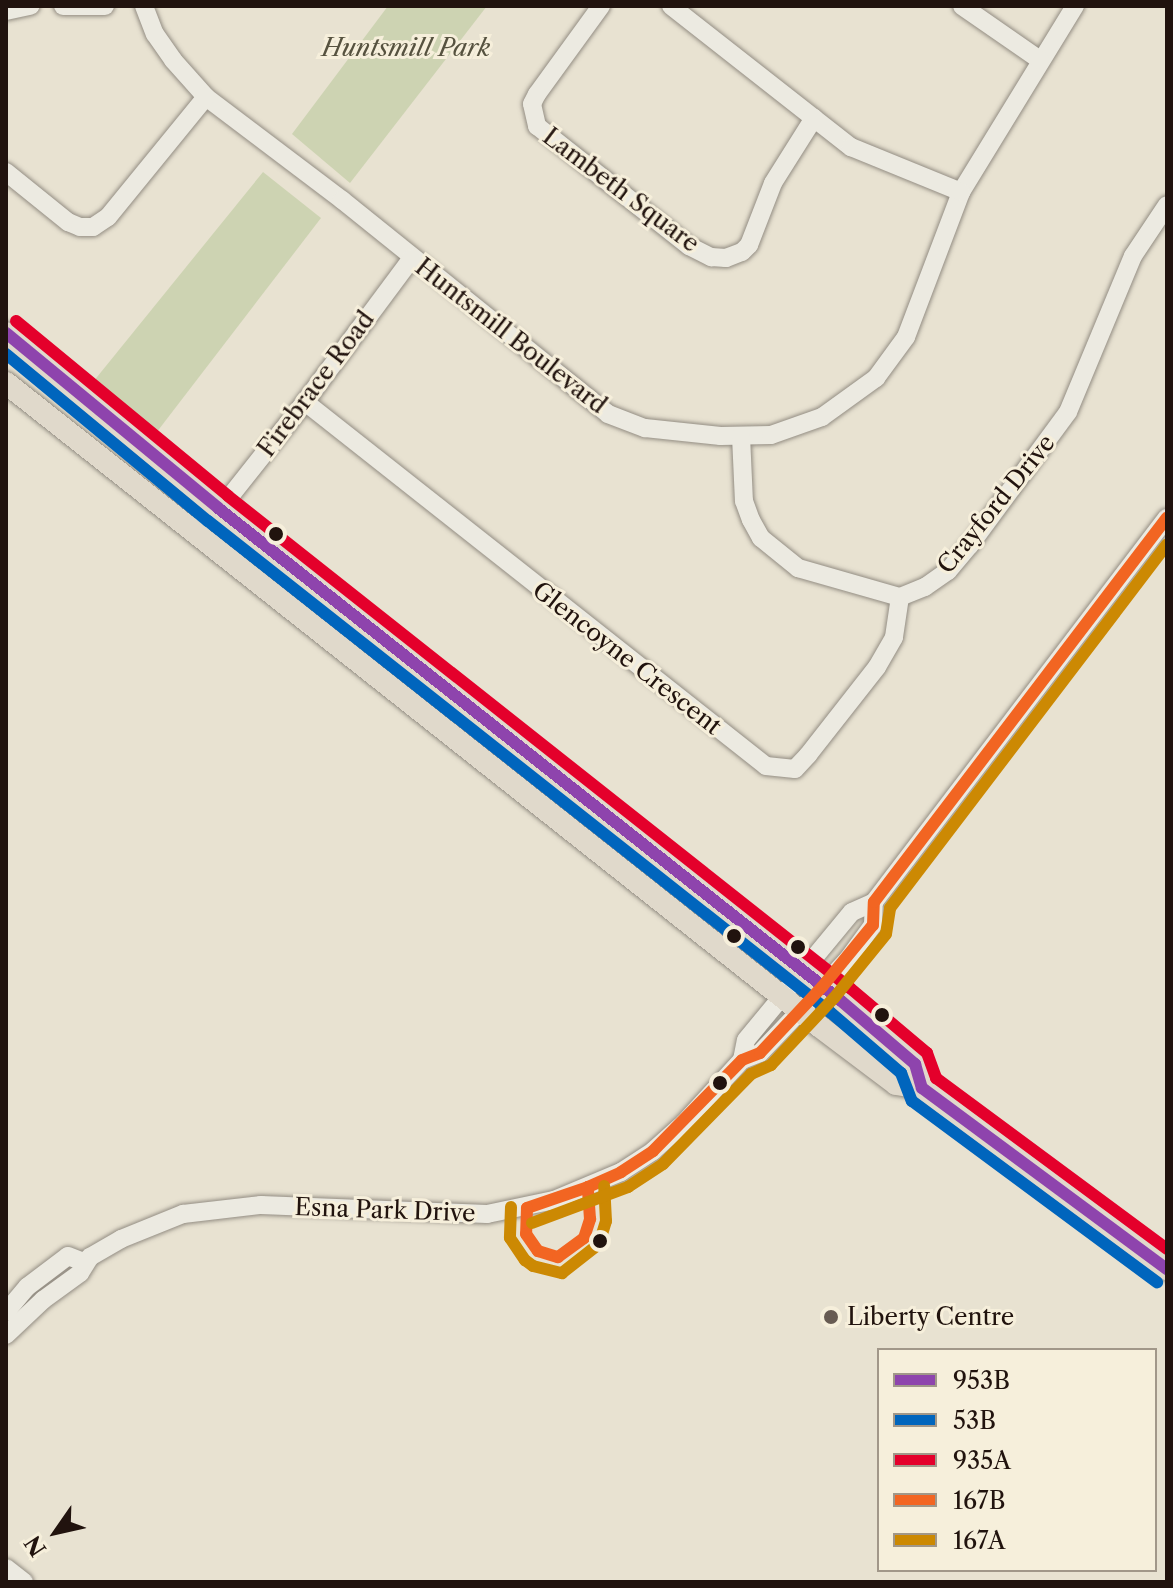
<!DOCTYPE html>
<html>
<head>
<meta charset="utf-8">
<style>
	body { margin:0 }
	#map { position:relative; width:1173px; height:1588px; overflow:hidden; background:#e8e2d1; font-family:"Libre Caslon Text",serif }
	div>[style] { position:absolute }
	.green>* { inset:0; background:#cdd3b2 }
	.roads { filter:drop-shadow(0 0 2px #938d83) drop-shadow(0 0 2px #938d83) }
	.minor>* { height:18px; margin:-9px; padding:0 9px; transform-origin:9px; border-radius:9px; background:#eceae1 }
	.major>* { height:22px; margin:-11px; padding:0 11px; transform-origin:11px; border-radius:11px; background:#e0d9cb }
	.bus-1>* { height:12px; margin:-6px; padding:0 6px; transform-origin:6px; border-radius:6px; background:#8e44ad }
	.bus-2>* { height:12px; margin:-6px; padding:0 6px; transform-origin:6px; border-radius:6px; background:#0065bd }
	.bus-3>* { height:12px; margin:-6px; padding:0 6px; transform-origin:6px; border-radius:6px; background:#e4002b }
	.bus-4>* { height:12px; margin:-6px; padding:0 6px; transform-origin:6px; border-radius:6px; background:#f26522 }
	.bus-5>* { height:12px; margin:-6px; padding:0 6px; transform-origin:6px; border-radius:6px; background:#cc8903 }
	.dots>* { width:22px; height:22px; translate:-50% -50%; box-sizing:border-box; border:4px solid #f6efdb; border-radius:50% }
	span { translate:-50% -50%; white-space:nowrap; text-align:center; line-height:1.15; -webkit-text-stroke:6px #f6efdb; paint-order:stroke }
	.park-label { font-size:24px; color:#56523f; font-style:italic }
	.street-label { font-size:24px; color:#21130e }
	.poi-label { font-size:24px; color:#21130e }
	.left { translate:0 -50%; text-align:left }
	.frame { position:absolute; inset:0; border:8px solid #21130e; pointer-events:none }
	.legend { position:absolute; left:877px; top:1348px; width:280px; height:224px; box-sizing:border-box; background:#f6efdb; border:2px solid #a19789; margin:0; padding:10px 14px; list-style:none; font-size:24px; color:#21130e }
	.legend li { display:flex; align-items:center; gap:16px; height:40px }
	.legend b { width:40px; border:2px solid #a19789 }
	.north { position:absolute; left:16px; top:1492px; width:80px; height:80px; -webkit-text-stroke:6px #f6efdb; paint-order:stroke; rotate:236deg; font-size:22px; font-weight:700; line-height:32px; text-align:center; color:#21130e }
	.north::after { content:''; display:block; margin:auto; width:28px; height:36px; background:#21130e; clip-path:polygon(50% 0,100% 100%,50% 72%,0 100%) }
</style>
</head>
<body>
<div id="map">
	<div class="green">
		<div style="clip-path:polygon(388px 6px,487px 6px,350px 183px,292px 134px)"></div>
		<div style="clip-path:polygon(263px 172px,321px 218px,153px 437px,93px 382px)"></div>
	</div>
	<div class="roads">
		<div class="minor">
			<div style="left:63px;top:6px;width:42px"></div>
			<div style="left:144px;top:6px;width:30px;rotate:69deg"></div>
			<div style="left:155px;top:34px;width:32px;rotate:55deg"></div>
			<div style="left:173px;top:60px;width:50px;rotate:48.3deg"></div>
			<div style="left:206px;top:97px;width:171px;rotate:37.1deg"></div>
			<div style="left:342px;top:200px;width:341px;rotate:38.8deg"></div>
			<div style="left:608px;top:414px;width:40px;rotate:21deg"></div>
			<div style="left:645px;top:428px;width:76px;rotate:6deg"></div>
			<div style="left:721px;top:436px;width:50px;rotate:-1.1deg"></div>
			<div style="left:771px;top:435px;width:54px;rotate:-19.4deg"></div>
			<div style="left:822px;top:417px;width:67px;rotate:-35.8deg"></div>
			<div style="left:876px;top:378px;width:51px;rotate:-53.8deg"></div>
			<div style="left:906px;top:337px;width:155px;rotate:-69.2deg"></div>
			<div style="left:961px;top:192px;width:218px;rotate:-58.5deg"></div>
			<div style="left:601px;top:6px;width:109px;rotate:126deg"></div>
			<div style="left:537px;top:94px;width:11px;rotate:117deg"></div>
			<div style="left:532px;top:104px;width:23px;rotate:77deg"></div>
			<div style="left:537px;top:126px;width:194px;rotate:38.3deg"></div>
			<div style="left:689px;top:246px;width:25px;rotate:27deg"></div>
			<div style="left:711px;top:257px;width:15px;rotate:4deg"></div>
			<div style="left:726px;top:258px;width:17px;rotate:-21deg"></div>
			<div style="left:742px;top:252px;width:10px;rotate:-45deg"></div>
			<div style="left:749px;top:245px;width:66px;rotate:-68.8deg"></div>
			<div style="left:773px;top:183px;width:77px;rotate:-57.8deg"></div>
			<div style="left:671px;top:6px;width:229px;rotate:38.1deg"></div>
			<div style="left:851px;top:147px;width:119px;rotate:22.2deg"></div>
			<div style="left:962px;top:6px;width:95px;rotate:34.7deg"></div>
			<div style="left:6px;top:11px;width:25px;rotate:-12deg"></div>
			<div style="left:6px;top:172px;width:80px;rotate:38.9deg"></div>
			<div style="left:68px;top:222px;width:13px;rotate:23deg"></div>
			<div style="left:80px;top:227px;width:13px"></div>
			<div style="left:93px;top:227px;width:18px;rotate:-34deg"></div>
			<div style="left:108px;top:217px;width:155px;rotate:-50.8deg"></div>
			<div style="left:305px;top:402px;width:587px;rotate:38.29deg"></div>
			<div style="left:766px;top:766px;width:29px;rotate:6deg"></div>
			<div style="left:795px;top:769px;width:19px;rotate:-47deg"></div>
			<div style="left:808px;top:755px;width:112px;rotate:-51.9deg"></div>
			<div style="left:877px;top:667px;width:34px;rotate:-60deg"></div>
			<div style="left:894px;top:637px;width:40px;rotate:-81.5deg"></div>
			<div style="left:741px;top:436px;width:65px;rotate:87.4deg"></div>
			<div style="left:744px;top:501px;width:20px;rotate:70deg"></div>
			<div style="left:751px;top:520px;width:21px;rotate:61deg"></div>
			<div style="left:761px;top:538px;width:48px;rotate:39deg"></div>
			<div style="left:798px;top:568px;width:106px;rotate:15.9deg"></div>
			<div style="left:900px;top:597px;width:27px;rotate:-22deg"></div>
			<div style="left:925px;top:587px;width:28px;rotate:-35deg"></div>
			<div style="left:948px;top:571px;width:34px;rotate:-50deg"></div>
			<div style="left:970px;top:545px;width:165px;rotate:-53.6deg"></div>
			<div style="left:1068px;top:412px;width:169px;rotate:-67.4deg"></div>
			<div style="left:1133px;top:256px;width:61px;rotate:-56.3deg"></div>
			<div style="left:194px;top:532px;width:54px;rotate:-45deg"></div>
			<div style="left:232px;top:494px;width:117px;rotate:-51.6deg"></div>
			<div style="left:305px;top:402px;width:179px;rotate:-53.4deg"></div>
			<div style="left:742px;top:1060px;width:20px;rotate:-79deg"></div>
			<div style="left:746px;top:1040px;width:166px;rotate:-50.4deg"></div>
			<div style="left:852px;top:912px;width:24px;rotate:-24deg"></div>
			<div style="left:874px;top:902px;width:483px;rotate:-52.7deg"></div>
			<div style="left:6px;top:1312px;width:33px;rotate:-50deg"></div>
			<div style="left:27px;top:1287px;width:51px;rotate:-37.1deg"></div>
			<div style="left:68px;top:1256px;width:17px;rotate:21deg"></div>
			<div style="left:6px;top:1335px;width:51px;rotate:-43.4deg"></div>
			<div style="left:43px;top:1300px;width:46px;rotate:-36.1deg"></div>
			<div style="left:80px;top:1273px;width:19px;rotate:-58deg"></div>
			<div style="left:90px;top:1257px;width:36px;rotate:-30deg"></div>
			<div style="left:121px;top:1239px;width:67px;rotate:-22deg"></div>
			<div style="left:183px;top:1214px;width:79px;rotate:-6.6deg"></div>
			<div style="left:261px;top:1205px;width:226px;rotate:2.3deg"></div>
			<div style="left:487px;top:1214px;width:68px;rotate:-11.8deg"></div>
			<div style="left:554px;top:1200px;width:73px;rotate:-22.7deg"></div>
			<div style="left:621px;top:1172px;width:38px;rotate:-33deg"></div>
			<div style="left:653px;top:1151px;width:42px;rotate:-42.1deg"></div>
			<div style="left:684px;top:1123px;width:86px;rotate:-47.4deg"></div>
			<div style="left:742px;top:1060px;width:19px;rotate:-21deg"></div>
			<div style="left:760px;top:1053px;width:58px;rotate:-46.4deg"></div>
			<div style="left:800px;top:1011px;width:71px;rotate:-47.3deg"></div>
			<div style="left:848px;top:959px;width:42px;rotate:-53.7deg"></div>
			<div style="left:873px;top:925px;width:23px;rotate:-88deg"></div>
			<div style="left:6px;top:1568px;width:23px;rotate:38deg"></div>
		</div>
		<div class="major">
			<div style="left:6px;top:333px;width:275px;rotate:39.5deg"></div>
			<div style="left:218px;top:508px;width:793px;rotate:38.34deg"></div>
			<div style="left:840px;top:1000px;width:99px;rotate:40.5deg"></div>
			<div style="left:915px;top:1064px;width:25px;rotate:74deg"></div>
			<div style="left:6px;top:383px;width:1037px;rotate:38.34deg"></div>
			<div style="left:819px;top:1026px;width:96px;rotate:37deg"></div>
			<div style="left:896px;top:1084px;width:26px;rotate:9deg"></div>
			<div style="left:922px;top:1088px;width:305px;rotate:36.5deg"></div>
		</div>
	</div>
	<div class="bus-1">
		<div style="left:6px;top:333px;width:275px;rotate:39.5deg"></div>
		<div style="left:218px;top:508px;width:793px;rotate:38.34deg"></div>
		<div style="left:840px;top:1000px;width:99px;rotate:40.5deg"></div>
		<div style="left:915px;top:1064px;width:25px;rotate:74deg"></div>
		<div style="left:922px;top:1088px;width:305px;rotate:36.5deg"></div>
	</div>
	<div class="bus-2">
		<div style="left:6px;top:354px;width:262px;rotate:39.6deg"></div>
		<div style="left:208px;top:521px;width:792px;rotate:38.29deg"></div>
		<div style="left:830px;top:1012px;width:94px;rotate:40.7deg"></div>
		<div style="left:901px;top:1073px;width:30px;rotate:69deg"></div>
		<div style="left:912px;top:1101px;width:305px;rotate:36.5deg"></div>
	</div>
	<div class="bus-3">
		<div style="left:16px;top:321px;width:275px;rotate:39.5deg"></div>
		<div style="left:228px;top:496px;width:793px;rotate:38.34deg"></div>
		<div style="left:850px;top:988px;width:101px;rotate:40.2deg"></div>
		<div style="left:927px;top:1053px;width:27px;rotate:70deg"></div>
		<div style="left:936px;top:1078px;width:287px;rotate:36.5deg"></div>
	</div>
	<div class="bus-4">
		<div style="left:527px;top:1208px;width:65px;rotate:-19deg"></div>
		<div style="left:588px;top:1187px;width:36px;rotate:-24deg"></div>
		<div style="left:621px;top:1172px;width:38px;rotate:-33deg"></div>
		<div style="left:653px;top:1151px;width:127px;rotate:-45.6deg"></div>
		<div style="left:742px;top:1060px;width:19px;rotate:-21deg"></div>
		<div style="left:760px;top:1053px;width:91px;rotate:-46.8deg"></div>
		<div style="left:822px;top:987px;width:80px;rotate:-50.6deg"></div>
		<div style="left:873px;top:925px;width:23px;rotate:-88deg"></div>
		<div style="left:874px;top:902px;width:483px;rotate:-52.7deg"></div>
		<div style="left:527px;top:1208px;width:26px;rotate:92deg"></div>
		<div style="left:526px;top:1234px;width:21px;rotate:55deg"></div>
		<div style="left:538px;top:1251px;width:21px;rotate:17deg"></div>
		<div style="left:558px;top:1257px;width:32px;rotate:-36deg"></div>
		<div style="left:584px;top:1238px;width:20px;rotate:-72deg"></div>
		<div style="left:590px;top:1219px;width:32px;rotate:-94deg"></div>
	</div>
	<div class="bus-5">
		<div style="left:511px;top:1207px;width:31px;rotate:92deg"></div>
		<div style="left:510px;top:1238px;width:27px;rotate:56deg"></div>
		<div style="left:525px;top:1260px;width:10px;rotate:37deg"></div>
		<div style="left:533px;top:1266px;width:30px;rotate:14deg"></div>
		<div style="left:562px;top:1273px;width:47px;rotate:-38.1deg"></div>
		<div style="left:599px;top:1244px;width:24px;rotate:-73deg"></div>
		<div style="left:606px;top:1221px;width:35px;rotate:-93deg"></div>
		<div style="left:532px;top:1223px;width:103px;rotate:-20.6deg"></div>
		<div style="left:628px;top:1187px;width:42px;rotate:-33.3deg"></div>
		<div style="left:663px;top:1164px;width:126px;rotate:-45.6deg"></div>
		<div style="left:751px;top:1074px;width:22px;rotate:-24deg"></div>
		<div style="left:771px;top:1065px;width:92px;rotate:-46.8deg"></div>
		<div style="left:834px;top:998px;width:82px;rotate:-50.9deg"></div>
		<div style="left:886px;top:934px;width:26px;rotate:-81deg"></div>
		<div style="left:890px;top:908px;width:457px;rotate:-52.7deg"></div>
	</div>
	<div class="dots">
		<div style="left:276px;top:534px;background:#21130e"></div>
		<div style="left:734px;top:936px;background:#21130e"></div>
		<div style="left:798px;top:947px;background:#21130e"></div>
		<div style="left:882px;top:1015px;background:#21130e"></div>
		<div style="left:720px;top:1083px;background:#21130e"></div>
		<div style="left:600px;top:1241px;background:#21130e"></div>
		<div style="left:831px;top:1317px;background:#675b52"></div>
	</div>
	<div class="park-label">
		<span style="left:406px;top:48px">Huntsmill Park</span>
	</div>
	<div class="street-label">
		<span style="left:621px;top:190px;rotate:37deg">Lambeth Square</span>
		<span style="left:511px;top:336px;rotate:38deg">Huntsmill Boulevard</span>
		<span style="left:316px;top:384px;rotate:-53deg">Firebrace Road</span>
		<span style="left:996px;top:504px;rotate:-51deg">Crayford Drive</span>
		<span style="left:627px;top:658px;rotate:38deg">Glencoyne Crescent</span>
		<span style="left:385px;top:1210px;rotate:2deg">Esna Park Drive</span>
	</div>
	<div class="poi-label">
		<span class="left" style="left:847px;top:1317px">Liberty Centre</span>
	</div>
	<div class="frame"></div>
	<ul class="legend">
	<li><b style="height:10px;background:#8e44ad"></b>953B</li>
	<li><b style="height:10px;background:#0065bd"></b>53B</li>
	<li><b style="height:10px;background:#e4002b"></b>935A</li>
	<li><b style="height:10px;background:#f26522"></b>167B</li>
	<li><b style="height:10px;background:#cc8903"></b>167A</li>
	</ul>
	<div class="north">N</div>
</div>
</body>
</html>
